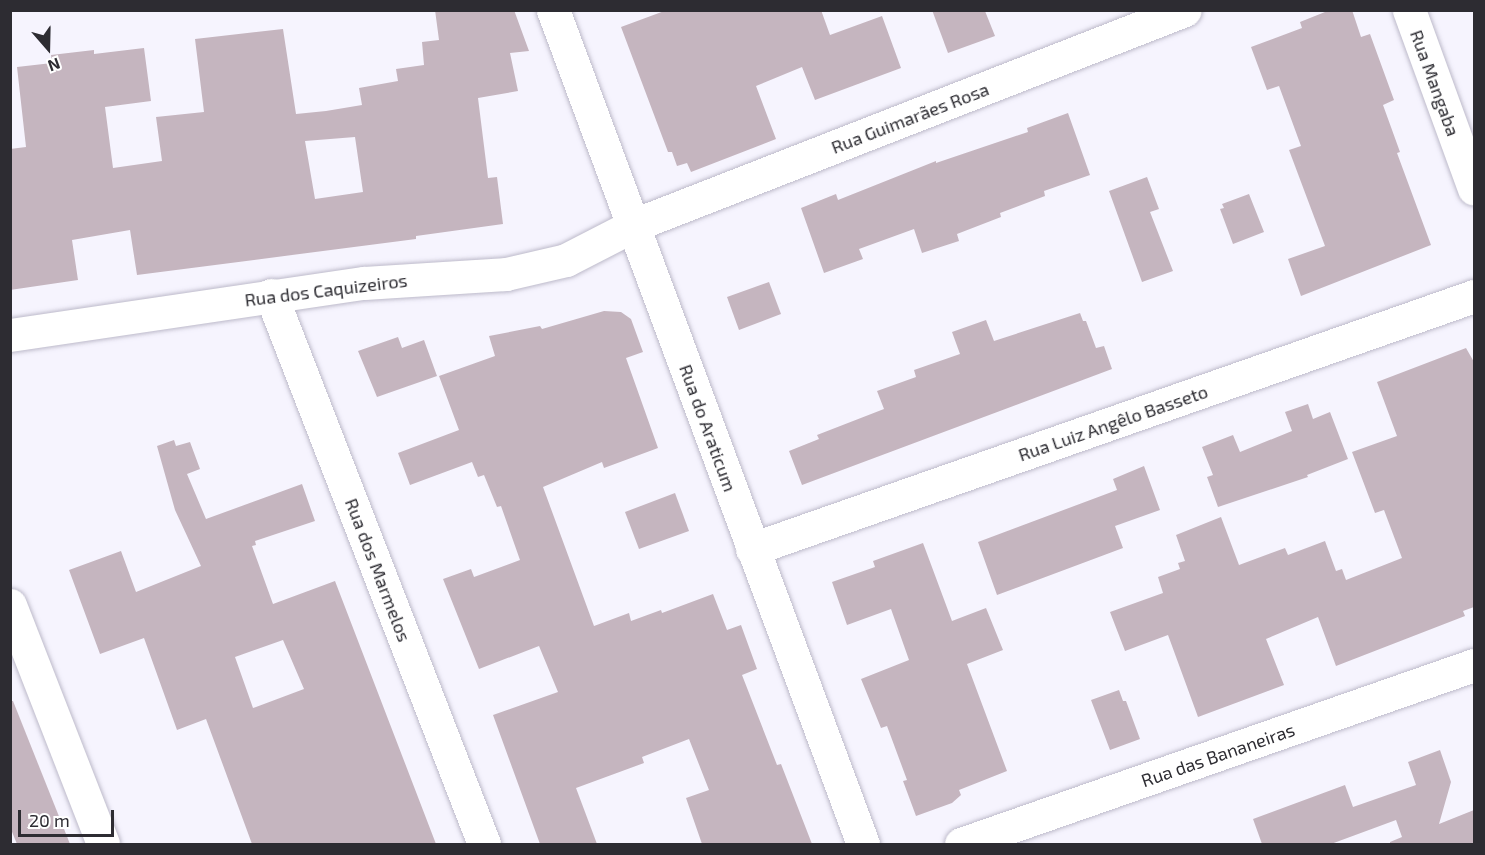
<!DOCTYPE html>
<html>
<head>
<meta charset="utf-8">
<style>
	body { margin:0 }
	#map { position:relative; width:1485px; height:855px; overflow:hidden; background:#f6f4fe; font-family:"Exo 2",sans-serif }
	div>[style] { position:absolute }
	.building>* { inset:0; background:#c5b5bf }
	.roads { filter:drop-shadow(0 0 2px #bdbaca) drop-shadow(0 0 2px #bdbaca) }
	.minor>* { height:33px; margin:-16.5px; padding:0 16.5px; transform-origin:16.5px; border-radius:16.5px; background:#fff }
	span { translate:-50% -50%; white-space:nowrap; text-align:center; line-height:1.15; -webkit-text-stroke:5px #fff; paint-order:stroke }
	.street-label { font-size:18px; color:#2d2c32 }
	.frame { position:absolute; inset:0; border:12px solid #2d2c32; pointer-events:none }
	.north { position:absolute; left:18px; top:18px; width:60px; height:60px; -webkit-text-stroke:4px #fff; paint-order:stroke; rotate:160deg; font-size:16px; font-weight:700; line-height:24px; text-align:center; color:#2d2c32 }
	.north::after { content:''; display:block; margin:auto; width:21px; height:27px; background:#2d2c32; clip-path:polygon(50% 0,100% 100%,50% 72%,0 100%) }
	.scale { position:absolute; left:18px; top:810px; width:96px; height:27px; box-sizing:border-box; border:3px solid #2d2c32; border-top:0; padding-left:8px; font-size:18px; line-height:21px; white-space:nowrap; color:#2d2c32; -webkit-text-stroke:4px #fff; paint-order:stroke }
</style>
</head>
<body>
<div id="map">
	<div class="building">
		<div style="clip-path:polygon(evenodd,435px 10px,514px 10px,529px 51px,510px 53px,518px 91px,478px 98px,488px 178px,497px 177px,503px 224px,416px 236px,416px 239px,137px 275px,130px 230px,72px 240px,78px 280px,10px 290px,10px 149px,26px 147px,17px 67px,52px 63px,51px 55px,94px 50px,94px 54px,144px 48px,151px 101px,105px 107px,113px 168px,162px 161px,156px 117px,204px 112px,195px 39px,283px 29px,296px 114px,326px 111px,362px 105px,359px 88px,398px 81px,396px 69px,424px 65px,422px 42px,439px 40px,435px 10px,355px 137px,363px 192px,315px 199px,305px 141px,355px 137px)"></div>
		<div style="clip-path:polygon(667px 10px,821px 10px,830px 35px,882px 16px,901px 68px,815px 100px,802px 67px,756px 86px,776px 139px,691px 172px,687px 163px,677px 166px,672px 152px,668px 152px,621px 27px)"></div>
		<div style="clip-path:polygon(932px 10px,985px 11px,995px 36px,948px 53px)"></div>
		<div style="clip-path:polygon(1330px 10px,1352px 10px,1361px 37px,1370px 34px,1394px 100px,1383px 105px,1400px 152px,1397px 153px,1431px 245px,1301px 296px,1288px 259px,1325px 246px,1289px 150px,1301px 146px,1279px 86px,1267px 90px,1251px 47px,1302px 28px,1300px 22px)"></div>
		<div style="clip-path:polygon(1068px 113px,1090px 175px,1044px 191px,1045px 196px,1000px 213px,1001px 217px,957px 234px,959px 241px,922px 253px,914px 229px,859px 249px,863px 259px,824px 273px,801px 208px,836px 194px,838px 200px,936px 161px,936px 163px,1028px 132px,1027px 128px)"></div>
		<div style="clip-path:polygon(1147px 177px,1159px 209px,1150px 212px,1173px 271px,1142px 282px,1109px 191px)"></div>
		<div style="clip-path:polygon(1249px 194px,1264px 232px,1233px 244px,1220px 209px,1224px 208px,1222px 204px)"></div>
		<div style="clip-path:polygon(769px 282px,781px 314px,739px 330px,727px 297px)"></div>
		<div style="clip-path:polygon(604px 311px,621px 312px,631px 319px,643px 352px,626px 358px,658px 448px,604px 468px,602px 462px,543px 487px,594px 626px,629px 613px,631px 621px,661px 610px,662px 613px,713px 594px,727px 630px,741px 625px,757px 669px,742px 675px,777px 765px,781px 764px,812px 844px,702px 844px,686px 798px,709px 790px,689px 739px,642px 757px,644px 763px,576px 788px,597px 844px,540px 844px,493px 715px,558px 692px,539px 646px,479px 669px,443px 579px,471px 569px,474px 577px,520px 560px,501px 506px,497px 507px,484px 475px,478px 477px,472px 462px,410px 485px,398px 453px,459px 430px,439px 376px,495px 356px,489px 336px,540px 326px,542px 329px)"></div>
		<div style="clip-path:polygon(1080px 313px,1083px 321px,1086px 321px,1096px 348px,1104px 346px,1112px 369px,802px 485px,789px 451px,819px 439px,817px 435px,884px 409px,877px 391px,916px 377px,914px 370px,960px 354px,952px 332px,986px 320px,994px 341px)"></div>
		<div style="clip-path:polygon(398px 337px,402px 348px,424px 340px,437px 376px,377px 397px,358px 351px)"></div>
		<div style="clip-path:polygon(1466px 348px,1474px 362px,1474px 607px,1463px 611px,1465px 616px,1336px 666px,1318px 617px,1266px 639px,1284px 685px,1198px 717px,1168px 635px,1125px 651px,1110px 612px,1163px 593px,1158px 577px,1180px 569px,1178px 563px,1185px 561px,1176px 535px,1221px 517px,1239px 565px,1285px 548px,1288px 555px,1325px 541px,1336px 571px,1342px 569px,1346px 580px,1402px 558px,1384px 510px,1375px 513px,1352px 452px,1397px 436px,1377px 382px)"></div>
		<div style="clip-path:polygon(1308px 404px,1313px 419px,1330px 412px,1348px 459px,1307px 475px,1308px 477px,1218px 507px,1207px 477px,1213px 475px,1202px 447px,1233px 435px,1240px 452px,1292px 431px,1285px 412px)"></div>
		<div style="clip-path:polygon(evenodd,174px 440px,176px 446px,190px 442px,200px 469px,187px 474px,206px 519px,302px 484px,315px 521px,255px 541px,256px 545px,252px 546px,273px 604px,335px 581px,436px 844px,252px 844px,206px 719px,177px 730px,144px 638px,100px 654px,69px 570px,121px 551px,136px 592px,201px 566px,175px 510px,157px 446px,174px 440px,283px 640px,304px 689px,253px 708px,235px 657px,283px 640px)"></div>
		<div style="clip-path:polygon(1144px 466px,1160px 510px,1115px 526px,1123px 548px,997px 595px,978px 542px,1117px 490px,1113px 479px)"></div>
		<div style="clip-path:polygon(675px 493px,689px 531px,639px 549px,625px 512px)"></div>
		<div style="clip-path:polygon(923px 543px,952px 621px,986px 608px,1003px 650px,967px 664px,1007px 771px,959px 790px,961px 795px,952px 803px,916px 816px,903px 781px,907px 780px,887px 726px,881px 728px,861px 679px,909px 660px,891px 609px,847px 625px,832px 582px,875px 567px,873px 561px)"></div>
		<div style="clip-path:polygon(1119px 690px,1123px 701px,1126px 701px,1140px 739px,1110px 750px,1091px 700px)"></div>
		<div style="clip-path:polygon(10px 701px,13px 701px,70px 844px,17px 844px,10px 827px)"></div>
		<div style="clip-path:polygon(1440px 750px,1451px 782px,1439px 824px,1474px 810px,1474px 844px,1390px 844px,1390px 842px,1402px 837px,1396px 820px,1331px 844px,1262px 844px,1253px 819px,1345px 785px,1353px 807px,1416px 785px,1408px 762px)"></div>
	</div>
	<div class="roads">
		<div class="minor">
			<div style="left:553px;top:10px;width:890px;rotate:69.61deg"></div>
			<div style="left:1409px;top:10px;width:190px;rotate:70deg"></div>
			<div style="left:271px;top:295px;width:589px;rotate:68.79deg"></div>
			<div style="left:10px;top:335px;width:358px;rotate:-8.4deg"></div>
			<div style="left:364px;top:283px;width:142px;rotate:-3.6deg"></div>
			<div style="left:506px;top:274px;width:62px;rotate:-13.1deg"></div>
			<div style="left:566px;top:260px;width:76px;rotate:-27.2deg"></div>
			<div style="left:634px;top:225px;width:591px;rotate:-21.32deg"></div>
			<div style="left:752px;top:549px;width:765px;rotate:-19.31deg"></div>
			<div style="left:10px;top:605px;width:256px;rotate:68.7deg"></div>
			<div style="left:961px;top:844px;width:543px;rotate:-19.24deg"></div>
		</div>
	</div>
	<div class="street-label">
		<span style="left:1435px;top:83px;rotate:70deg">Rua Mangaba</span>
		<span style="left:910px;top:118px;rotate:-21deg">Rua Guimarães Rosa</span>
		<span style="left:326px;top:290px;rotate:-7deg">Rua dos Caquizeiros</span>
		<span style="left:1113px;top:423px;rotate:-19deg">Rua Luiz Angêlo Basseto</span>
		<span style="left:708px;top:428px;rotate:70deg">Rua do Araticum</span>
		<span style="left:378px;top:570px;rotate:69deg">Rua dos Marmelos</span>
		<span style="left:1218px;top:755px;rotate:-19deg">Rua das Bananeiras</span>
	</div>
	<div class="frame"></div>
	<div class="north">N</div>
	<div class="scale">20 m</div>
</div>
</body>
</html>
